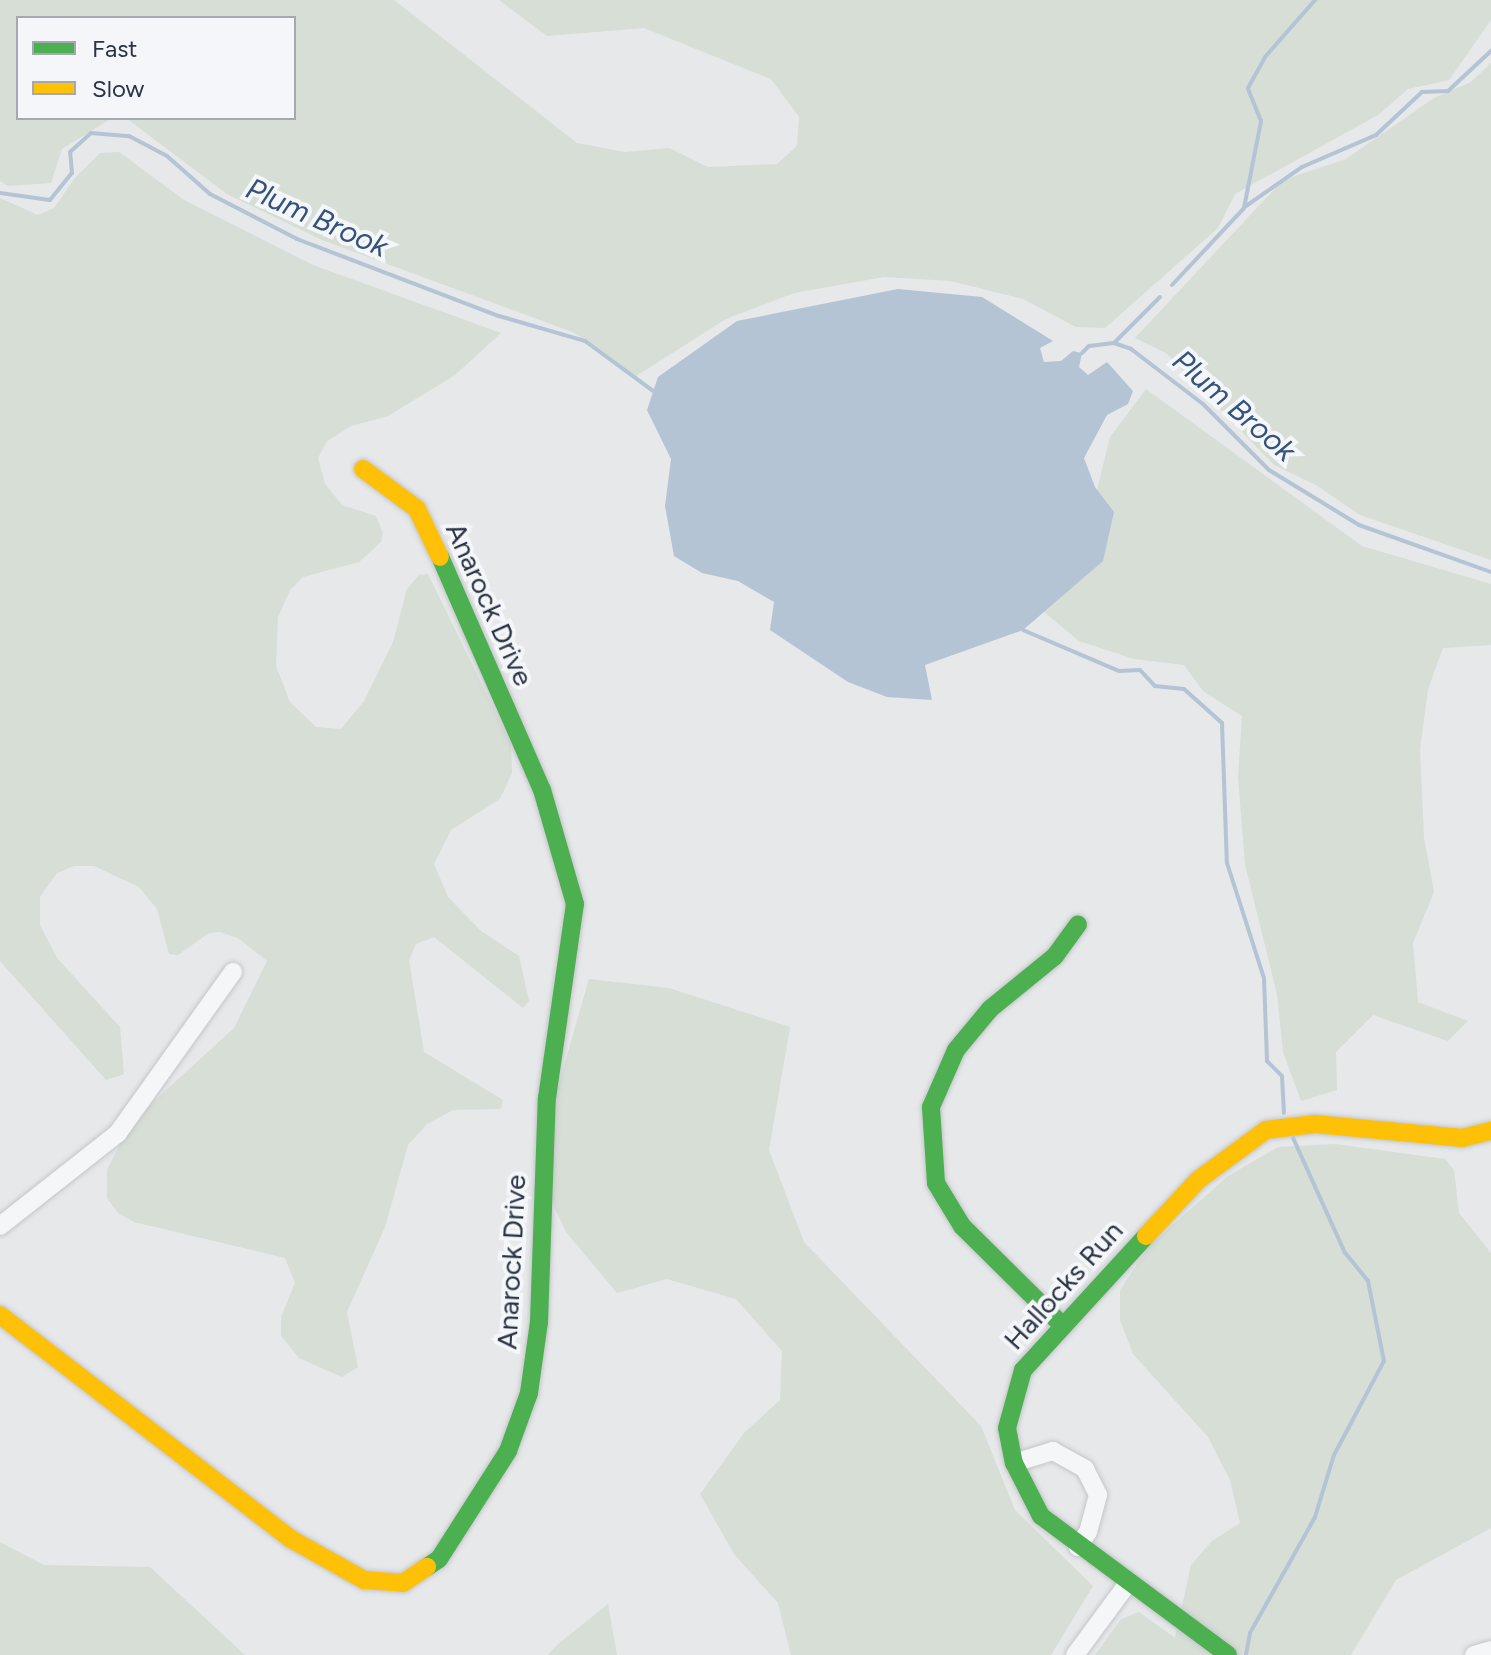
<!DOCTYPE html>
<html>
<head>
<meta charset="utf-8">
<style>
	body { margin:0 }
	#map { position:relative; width:1491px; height:1655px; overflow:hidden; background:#e6e8ea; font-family:Figtree,sans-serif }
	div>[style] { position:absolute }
	.green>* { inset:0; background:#d6ded6 }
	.water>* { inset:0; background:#b4c4d5 }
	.stream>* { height:4px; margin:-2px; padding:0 2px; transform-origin:2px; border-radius:2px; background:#b4c4d5 }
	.roads { filter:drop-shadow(0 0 2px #c4c6c8) drop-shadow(0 0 2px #c4c6c8) }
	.street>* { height:18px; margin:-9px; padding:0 9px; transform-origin:9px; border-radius:9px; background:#f5f6f7 }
	.fast>* { height:18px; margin:-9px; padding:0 9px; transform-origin:9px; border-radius:9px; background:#4caf50 }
	.slow>* { height:18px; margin:-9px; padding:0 9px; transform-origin:9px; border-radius:9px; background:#ffc107 }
	span { translate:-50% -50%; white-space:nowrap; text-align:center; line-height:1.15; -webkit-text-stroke:8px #f4f6f9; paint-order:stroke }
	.street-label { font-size:28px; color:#2b3445 }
	.water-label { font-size:30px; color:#34527a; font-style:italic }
	.legend { position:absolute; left:16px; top:16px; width:280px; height:104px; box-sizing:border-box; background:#f4f6f9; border:2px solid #a4a8b1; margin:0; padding:10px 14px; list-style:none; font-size:24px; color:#2b3445 }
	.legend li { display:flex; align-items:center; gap:16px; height:40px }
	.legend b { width:40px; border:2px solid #a4a8b1 }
</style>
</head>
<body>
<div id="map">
	<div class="green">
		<div style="clip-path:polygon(0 0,394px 0,577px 143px,625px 152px,669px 148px,708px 167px,777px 164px,797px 146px,799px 117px,771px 79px,644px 28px,547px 36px,499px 0,1491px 0,1491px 20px,1449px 80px,1408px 89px,1378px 115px,1235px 194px,1218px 228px,1105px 328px,1076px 327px,1023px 299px,951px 281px,884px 277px,794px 293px,726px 319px,636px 376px,575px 333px,322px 240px,227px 194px,126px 118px,294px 118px,294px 18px,18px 18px,18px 118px,112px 118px,62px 149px,51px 183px,8px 186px,0 181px)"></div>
		<div style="clip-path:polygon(1491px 63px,1491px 560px,1360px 515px,1316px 485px,1274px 465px,1166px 353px,1135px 338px,1283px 180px,1346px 159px,1434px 98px,1471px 82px)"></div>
		<div style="clip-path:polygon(119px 152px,184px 200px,313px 265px,501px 333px,455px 375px,388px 416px,351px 426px,327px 441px,318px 458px,325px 484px,342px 505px,376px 516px,383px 533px,381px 542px,359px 562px,303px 577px,290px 590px,278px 617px,276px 666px,290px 702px,316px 727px,341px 729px,364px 701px,393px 642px,407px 589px,419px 575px,428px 574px,511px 744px,512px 773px,500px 799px,451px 830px,434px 864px,448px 897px,481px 931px,519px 956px,529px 1001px,523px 1008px,434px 937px,416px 944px,409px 960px,424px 1052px,503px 1100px,501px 1109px,453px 1110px,427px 1124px,408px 1145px,385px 1227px,347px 1312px,358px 1367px,342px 1377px,299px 1358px,281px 1336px,281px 1317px,295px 1283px,285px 1258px,134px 1222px,118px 1213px,107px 1198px,107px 1170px,123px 1138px,139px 1115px,234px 1028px,267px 961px,238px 938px,220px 932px,209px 933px,178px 955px,169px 954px,157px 909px,139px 887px,94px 866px,74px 866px,57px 873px,40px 897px,40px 925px,57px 958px,120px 1027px,124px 1074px,106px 1080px,0 961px,0 198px,38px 215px,54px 208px,74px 179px,100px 153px)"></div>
		<div style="clip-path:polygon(1146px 389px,1362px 546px,1491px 584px,1491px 645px,1443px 648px,1428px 689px,1420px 750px,1424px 838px,1434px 892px,1413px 943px,1418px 1002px,1468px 1021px,1448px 1041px,1373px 1015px,1336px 1052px,1337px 1090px,1301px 1101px,1283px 1052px,1277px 994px,1245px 865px,1238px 777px,1242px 716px,1203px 691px,1184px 665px,1134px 659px,1079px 641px,1044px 612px,1095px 498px,1110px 437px)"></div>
		<div style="clip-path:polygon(589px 979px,669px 988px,790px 1027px,769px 1150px,804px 1242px,981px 1426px,1015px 1510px,1093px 1586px,1051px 1655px,791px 1655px,778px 1603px,734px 1554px,700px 1494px,744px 1433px,780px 1400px,782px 1351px,736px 1299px,667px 1279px,617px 1293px,566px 1232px,550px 1198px,557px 1090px)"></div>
		<div style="clip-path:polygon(1335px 1144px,1445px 1159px,1454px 1170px,1459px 1213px,1491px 1253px,1491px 1528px,1396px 1580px,1351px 1655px,1095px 1655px,1121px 1619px,1139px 1612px,1175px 1638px,1191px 1565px,1212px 1541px,1240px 1523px,1230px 1480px,1208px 1437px,1133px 1354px,1120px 1320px,1120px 1290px,1149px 1246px,1228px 1176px,1278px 1147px)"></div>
		<div style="clip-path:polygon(0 1542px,44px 1565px,150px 1567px,245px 1655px,0 1655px)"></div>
		<div style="clip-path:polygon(608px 1604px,617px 1655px,548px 1655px,558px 1644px)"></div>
	</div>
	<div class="water">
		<div style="clip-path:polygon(898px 289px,982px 297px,1053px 341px,1040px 348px,1044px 362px,1061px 361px,1073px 351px,1082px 353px,1079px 367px,1088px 375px,1107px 362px,1133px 391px,1128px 404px,1107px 415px,1084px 458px,1095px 487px,1114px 512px,1103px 561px,1023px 630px,925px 665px,932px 700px,887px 697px,848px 682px,770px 630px,774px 602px,738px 581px,702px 573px,674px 556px,665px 506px,671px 459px,647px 410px,658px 377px,737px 321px)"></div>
	</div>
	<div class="stream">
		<div style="left:0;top:193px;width:50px;rotate:8deg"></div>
		<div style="left:50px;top:200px;width:35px;rotate:-51deg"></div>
		<div style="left:72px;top:173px;width:21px;rotate:-95deg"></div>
		<div style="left:70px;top:152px;width:28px;rotate:-42deg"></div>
		<div style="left:91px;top:133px;width:38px;rotate:5deg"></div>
		<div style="left:129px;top:136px;width:43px;rotate:27.8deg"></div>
		<div style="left:167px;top:156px;width:57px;rotate:41.5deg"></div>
		<div style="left:210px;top:194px;width:98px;rotate:27.3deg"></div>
		<div style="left:297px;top:239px;width:216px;rotate:20.9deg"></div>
		<div style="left:499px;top:316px;width:90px;rotate:16.2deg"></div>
		<div style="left:585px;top:341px;width:84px;rotate:36.3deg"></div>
		<div style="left:1246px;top:206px;width:68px;rotate:-34.9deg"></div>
		<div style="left:1302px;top:167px;width:81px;rotate:-23.4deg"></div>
		<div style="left:1376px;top:135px;width:63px;rotate:-43.1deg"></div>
		<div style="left:1422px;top:92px;width:26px;rotate:-2deg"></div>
		<div style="left:1448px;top:91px;width:59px;rotate:-42.9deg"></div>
		<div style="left:1172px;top:285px;width:105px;rotate:-46.9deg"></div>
		<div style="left:1244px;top:208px;width:89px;rotate:-78.9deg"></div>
		<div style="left:1261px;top:121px;width:35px;rotate:-112deg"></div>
		<div style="left:1248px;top:88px;width:35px;rotate:-61deg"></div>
		<div style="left:1265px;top:57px;width:76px;rotate:-48.7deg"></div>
		<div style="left:1114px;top:343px;width:65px;rotate:-45deg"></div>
		<div style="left:1082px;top:353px;width:10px;rotate:-45deg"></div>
		<div style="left:1089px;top:346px;width:25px;rotate:-7deg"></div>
		<div style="left:1114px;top:343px;width:18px;rotate:19deg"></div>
		<div style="left:1131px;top:349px;width:91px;rotate:37.4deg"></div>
		<div style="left:1203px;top:404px;width:93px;rotate:45deg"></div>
		<div style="left:1269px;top:470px;width:105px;rotate:31.4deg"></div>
		<div style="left:1359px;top:525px;width:140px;rotate:19.6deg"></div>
		<div style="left:1023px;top:630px;width:104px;rotate:23.1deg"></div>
		<div style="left:1119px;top:671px;width:21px;rotate:-3deg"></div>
		<div style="left:1140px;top:670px;width:22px;rotate:47deg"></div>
		<div style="left:1155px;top:686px;width:29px;rotate:6deg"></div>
		<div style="left:1184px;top:689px;width:51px;rotate:41.8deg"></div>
		<div style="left:1222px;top:723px;width:140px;rotate:88deg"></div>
		<div style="left:1227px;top:863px;width:121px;rotate:72.2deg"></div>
		<div style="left:1264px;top:978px;width:83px;rotate:87.9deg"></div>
		<div style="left:1267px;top:1061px;width:21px;rotate:45deg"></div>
		<div style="left:1282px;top:1076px;width:37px;rotate:87deg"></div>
		<div style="left:1246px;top:1654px;width:21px;rotate:-79deg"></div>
		<div style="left:1250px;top:1633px;width:133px;rotate:-60.7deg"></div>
		<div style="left:1315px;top:1517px;width:65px;rotate:-73deg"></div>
		<div style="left:1334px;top:1455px;width:106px;rotate:-62deg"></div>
		<div style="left:1384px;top:1361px;width:82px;rotate:-101.3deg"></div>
		<div style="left:1368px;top:1281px;width:36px;rotate:-129deg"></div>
		<div style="left:1345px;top:1253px;width:126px;rotate:-114.3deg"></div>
	</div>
	<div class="roads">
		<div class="street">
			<div style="left:0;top:1226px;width:150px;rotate:-38.2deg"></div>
			<div style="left:118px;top:1133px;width:198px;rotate:-54.5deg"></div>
			<div style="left:1014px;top:1463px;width:41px;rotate:-17.1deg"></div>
			<div style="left:1053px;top:1451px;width:37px;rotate:29deg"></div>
			<div style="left:1085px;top:1469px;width:29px;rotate:63deg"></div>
			<div style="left:1098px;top:1495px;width:38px;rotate:105deg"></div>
			<div style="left:1088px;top:1532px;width:18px;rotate:124deg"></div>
			<div style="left:1075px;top:1655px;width:89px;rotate:-53.6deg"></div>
			<div style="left:1474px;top:1655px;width:18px;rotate:-16deg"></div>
		</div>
		<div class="fast">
			<div style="left:1146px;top:1236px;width:182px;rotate:132.5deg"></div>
			<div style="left:1023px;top:1370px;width:60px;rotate:105.4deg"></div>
			<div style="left:1007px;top:1428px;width:36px;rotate:79deg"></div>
			<div style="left:1014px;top:1463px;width:59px;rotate:63deg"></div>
			<div style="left:1041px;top:1516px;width:233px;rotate:36.6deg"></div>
			<div style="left:1061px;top:1324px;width:139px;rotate:-135.3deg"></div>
			<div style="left:962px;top:1226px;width:50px;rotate:-121.2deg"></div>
			<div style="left:936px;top:1183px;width:76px;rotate:-93.8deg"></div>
			<div style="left:931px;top:1107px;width:62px;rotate:-66.3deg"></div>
			<div style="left:956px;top:1050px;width:53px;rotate:-50.3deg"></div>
			<div style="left:990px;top:1009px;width:84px;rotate:-39.2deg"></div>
			<div style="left:1055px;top:956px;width:39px;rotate:-54deg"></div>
			<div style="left:427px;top:1567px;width:14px;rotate:-34deg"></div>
			<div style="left:439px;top:1559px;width:128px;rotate:-57.4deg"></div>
			<div style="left:508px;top:1451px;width:62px;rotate:-70.1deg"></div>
			<div style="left:529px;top:1393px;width:72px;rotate:-82deg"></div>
			<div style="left:539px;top:1322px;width:224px;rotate:-88deg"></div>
			<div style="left:547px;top:1098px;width:196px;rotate:-81.8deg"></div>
			<div style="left:575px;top:904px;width:119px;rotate:-106.1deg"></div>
			<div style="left:542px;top:790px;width:254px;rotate:-113.6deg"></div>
		</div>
		<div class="slow">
			<div style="left:363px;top:469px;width:67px;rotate:36.5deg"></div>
			<div style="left:417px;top:509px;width:53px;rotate:64.4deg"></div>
			<div style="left:1146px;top:1236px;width:76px;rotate:-47.1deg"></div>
			<div style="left:1198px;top:1180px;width:84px;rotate:-36.3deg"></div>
			<div style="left:1266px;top:1130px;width:49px;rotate:-7deg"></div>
			<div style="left:1315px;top:1124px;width:148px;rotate:5.4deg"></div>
			<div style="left:1462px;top:1138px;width:30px;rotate:-14deg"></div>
			<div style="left:0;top:1315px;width:367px;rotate:37.6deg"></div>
			<div style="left:291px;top:1539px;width:84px;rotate:29.3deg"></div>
			<div style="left:364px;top:1580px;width:39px;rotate:4deg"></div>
			<div style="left:403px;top:1583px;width:29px;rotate:-34deg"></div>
		</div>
	</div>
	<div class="street-label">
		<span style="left:490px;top:604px;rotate:66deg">Anarock Drive</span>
		<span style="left:511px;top:1262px;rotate:-87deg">Anarock Drive</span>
		<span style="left:1063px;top:1285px;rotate:-48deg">Hallocks Run</span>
	</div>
	<div class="water-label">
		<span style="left:317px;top:218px;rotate:24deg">Plum Brook</span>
		<span style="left:1234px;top:406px;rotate:41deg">Plum Brook</span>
	</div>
	<ul class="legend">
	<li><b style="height:10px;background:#4caf50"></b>Fast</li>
	<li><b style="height:10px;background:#ffc107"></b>Slow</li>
	</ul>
</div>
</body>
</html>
